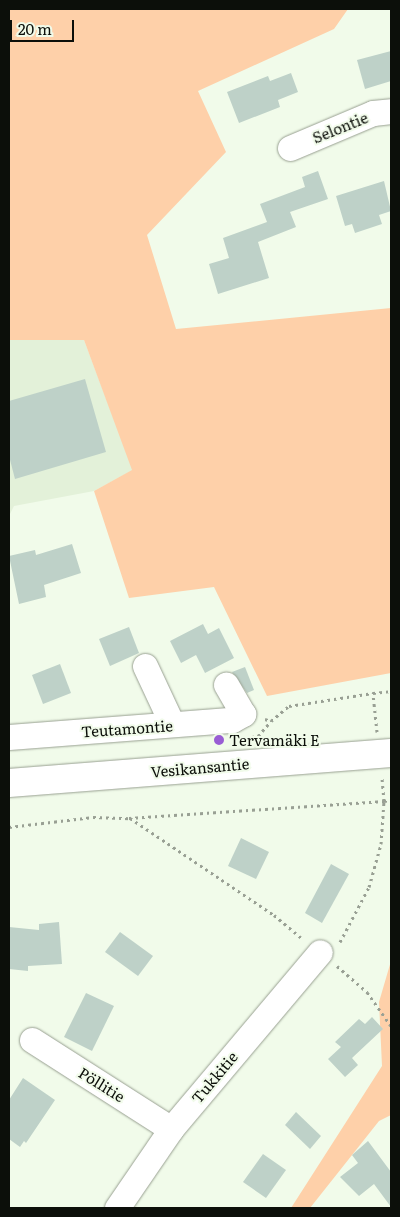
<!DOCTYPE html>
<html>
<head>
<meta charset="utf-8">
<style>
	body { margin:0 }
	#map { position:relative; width:400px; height:1217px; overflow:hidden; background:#f1fbea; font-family:Literata,serif }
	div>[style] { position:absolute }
	.built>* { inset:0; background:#e3f1d9 }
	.green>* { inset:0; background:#fed0a9 }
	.building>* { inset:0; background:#bed1c8 }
	.path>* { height:3px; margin-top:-1.5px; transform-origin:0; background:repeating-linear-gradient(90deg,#99a094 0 2.5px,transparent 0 6.5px) }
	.roads { filter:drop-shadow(0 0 1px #98a091) drop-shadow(0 0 1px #98a091) }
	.minor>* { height:25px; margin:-12.5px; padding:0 12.5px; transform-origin:12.5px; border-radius:12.5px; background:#fff }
	.highway>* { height:28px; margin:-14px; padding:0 14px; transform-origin:14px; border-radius:14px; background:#fff }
	.dots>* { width:14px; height:14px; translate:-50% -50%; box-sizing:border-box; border:2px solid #f1fbea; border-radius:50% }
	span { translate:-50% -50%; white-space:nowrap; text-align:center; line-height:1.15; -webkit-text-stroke:4px #f1fbea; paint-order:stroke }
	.street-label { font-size:15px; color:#0c0f0a }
	.poi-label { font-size:15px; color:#0c0f0a }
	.left { translate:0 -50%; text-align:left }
	.frame { position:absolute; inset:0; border:10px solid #0c0f0a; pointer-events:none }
	.scale { position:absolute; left:10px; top:20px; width:64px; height:22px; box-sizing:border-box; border:2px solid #0c0f0a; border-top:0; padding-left:6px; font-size:15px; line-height:18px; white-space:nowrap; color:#0c0f0a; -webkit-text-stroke:4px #f1fbea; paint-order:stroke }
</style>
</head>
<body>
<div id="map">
	<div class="built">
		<div style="clip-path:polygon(9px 340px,84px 340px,133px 470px,94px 491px,14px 506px,9px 516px)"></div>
	</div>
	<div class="green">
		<div style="clip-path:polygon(9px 9px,348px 9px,334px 29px,198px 91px,226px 152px,147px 235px,176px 329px,391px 308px,391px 673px,267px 696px,214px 587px,129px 598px,94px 491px,132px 470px,84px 340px,9px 340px)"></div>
		<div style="clip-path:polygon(391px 961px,391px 1115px,379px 1121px,310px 1208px,291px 1208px,382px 1066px,379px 1002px)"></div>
	</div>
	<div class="building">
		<div style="clip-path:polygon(391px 51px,391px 81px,365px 89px,357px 60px)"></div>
		<div style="clip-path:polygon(291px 73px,298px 92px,278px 100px,280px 107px,239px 123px,227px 92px,268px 76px,270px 81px)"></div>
		<div style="clip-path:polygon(318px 171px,328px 199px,290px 212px,296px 227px,258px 242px,269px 278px,218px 294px,209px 264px,229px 258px,223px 238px,267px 222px,260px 204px,305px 187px,302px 177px)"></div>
		<div style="clip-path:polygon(384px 181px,391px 211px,379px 215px,382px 224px,355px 233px,352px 224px,345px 226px,336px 196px)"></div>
		<div style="clip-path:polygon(85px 379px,106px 452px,15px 479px,9px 456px,9px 401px)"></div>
		<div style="clip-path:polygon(72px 544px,81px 573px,44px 585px,46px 597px,19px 604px,9px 556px,35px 550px,36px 555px)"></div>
		<div style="clip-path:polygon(203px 624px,208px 634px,219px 628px,234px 658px,205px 673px,196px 655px,181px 663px,170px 641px)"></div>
		<div style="clip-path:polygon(129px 627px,139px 653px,110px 666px,99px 639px)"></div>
		<div style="clip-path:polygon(60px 664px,71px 693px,43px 704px,32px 675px)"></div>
		<div style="clip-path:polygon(245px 667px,254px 690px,247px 693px,232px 672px)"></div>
		<div style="clip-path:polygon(241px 838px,269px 852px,256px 879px,228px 866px)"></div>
		<div style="clip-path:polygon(331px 864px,349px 874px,322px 923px,305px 913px)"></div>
		<div style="clip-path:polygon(59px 922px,62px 964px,28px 966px,28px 971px,9px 969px,9px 927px,39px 930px,39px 924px)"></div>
		<div style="clip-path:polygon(120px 932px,153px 956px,138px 976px,105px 952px)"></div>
		<div style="clip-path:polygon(86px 993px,114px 1006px,92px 1051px,64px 1037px)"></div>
		<div style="clip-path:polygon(372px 1017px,383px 1029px,352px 1058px,358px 1065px,345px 1077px,328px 1059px,341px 1047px,335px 1042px,359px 1019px,365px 1024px)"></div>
		<div style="clip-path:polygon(23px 1078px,55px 1100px,26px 1143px,24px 1141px,20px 1147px,9px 1139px,9px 1100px)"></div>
		<div style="clip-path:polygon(296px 1112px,321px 1136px,310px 1149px,285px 1125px)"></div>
		<div style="clip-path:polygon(368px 1141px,391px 1172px,391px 1207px,374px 1184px,359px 1196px,340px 1177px,358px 1163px,352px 1155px)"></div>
		<div style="clip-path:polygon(263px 1154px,286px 1170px,266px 1198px,243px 1182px)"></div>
	</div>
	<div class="path">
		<div style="left:265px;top:719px;width:6px;rotate:18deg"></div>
		<div style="left:271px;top:721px;width:23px;rotate:-40deg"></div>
		<div style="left:289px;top:706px;width:85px;rotate:-8.8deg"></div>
		<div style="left:377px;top:732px;width:39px;rotate:-96deg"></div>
		<div style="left:373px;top:693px;width:18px;rotate:-6deg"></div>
		<div style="left:252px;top:737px;width:6px;rotate:-9deg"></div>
		<div style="left:258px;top:736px;width:20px;rotate:-49deg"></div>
		<div style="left:130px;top:818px;width:174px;rotate:34deg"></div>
		<div style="left:274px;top:915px;width:38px;rotate:40deg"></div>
		<div style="left:9px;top:827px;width:85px;rotate:-6.8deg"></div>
		<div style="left:93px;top:817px;width:36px;rotate:2deg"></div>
		<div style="left:129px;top:818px;width:256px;rotate:-3.8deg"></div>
		<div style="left:384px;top:801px;width:23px;rotate:-95deg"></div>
		<div style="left:340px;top:942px;width:62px;rotate:-62.2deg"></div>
		<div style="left:369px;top:887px;width:45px;rotate:-74.4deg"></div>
		<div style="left:381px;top:844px;width:43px;rotate:-86deg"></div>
		<div style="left:384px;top:801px;width:7px;rotate:-8deg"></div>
		<div style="left:337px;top:966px;width:40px;rotate:41deg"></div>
		<div style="left:367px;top:992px;width:42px;rotate:54.8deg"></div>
	</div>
	<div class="roads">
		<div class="minor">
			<div style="left:290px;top:148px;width:90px;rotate:-22.9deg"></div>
			<div style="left:373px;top:113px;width:18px;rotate:-6deg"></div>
			<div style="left:145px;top:666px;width:64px;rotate:65deg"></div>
			<div style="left:9px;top:737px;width:224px;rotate:-4.4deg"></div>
			<div style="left:232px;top:720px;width:13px;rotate:-29deg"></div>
			<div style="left:243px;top:714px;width:34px;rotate:-120deg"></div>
			<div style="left:32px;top:1040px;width:165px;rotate:32.6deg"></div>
			<div style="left:117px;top:1208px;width:96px;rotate:-55.6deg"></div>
			<div style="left:171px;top:1129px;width:231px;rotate:-49.9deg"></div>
		</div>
		<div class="highway">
			<div style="left:9px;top:783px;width:383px;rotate:-4.5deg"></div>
		</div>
	</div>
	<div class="dots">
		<div style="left:219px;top:740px;background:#995dd4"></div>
	</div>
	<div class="street-label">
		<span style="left:340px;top:127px;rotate:-22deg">Selontie</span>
		<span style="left:127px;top:728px;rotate:-4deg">Teutamontie</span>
		<span style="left:200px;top:767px;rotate:-5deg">Vesikansantie</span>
		<span style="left:214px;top:1077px;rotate:-50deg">Tukkitie</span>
		<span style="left:102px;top:1084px;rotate:32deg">Pöllitie</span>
	</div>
	<div class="poi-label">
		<span class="left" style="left:229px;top:740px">Tervamäki E</span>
	</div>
	<div class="frame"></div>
	<div class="scale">20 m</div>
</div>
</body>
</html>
